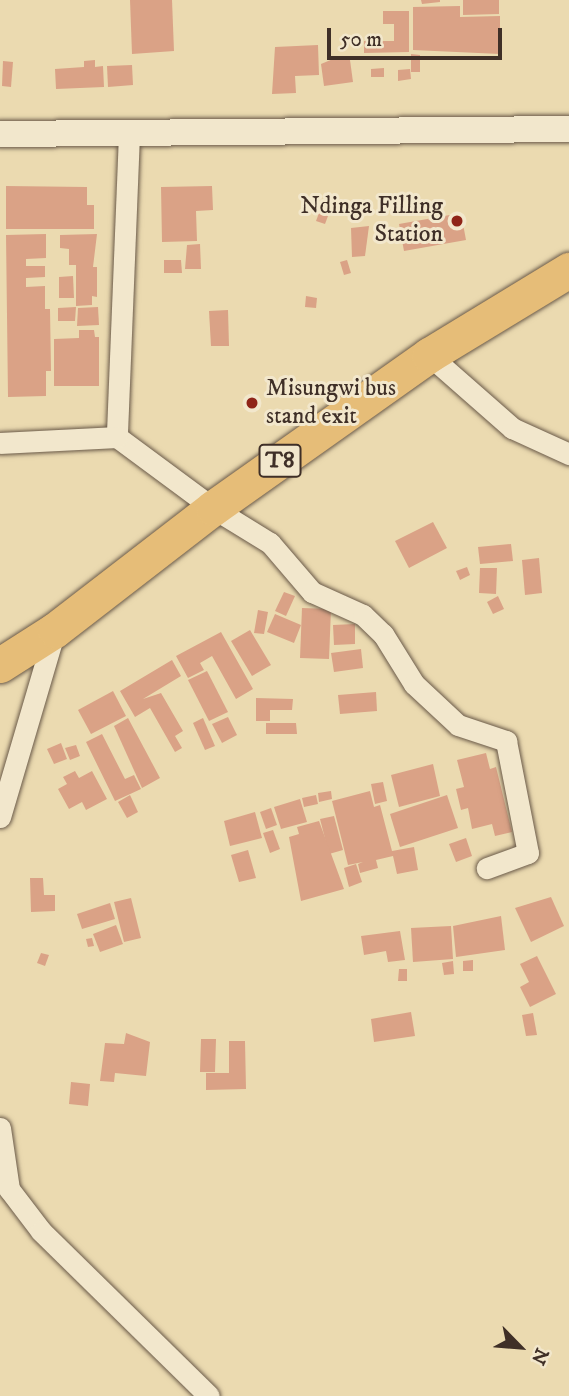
<!DOCTYPE html>
<html>
<head>
<meta charset="utf-8">
<style>
	body { margin:0 }
	#map { position:relative; width:569px; height:1396px; overflow:hidden; background:#ebdab0; font-family:"IM FELL DW Pica",serif }
	div>[style] { position:absolute }
	.building>* { inset:0; background:#daa286 }
	.roads { filter:drop-shadow(0 0 2px #6a5a49) drop-shadow(0 0 2px #6a5a49) }
	.minor>* { height:21px; margin:-10.5px; padding:0 10.5px; transform-origin:10.5px; border-radius:10.5px; background:#f2e7cc }
	.tertiary>* { height:26px; margin:-13px; padding:0 13px; transform-origin:13px; border-radius:13px; background:#f2e7cc }
	.trunk>* { height:35px; margin:-17.5px; padding:0 17.5px; transform-origin:17.5px; border-radius:17.5px; background:#e6bd78 }
	.dots>* { width:19px; height:19px; translate:-50% -50%; box-sizing:border-box; border:4px solid #f2e7cc; border-radius:50% }
	span { translate:-50% -50%; white-space:nowrap; text-align:center; line-height:1.15; -webkit-text-stroke:6px #f2e7cc; paint-order:stroke }
	.shield-label span { padding:2px 5px; background:#f2e7cc; border:2px solid; border-radius:5px; -webkit-text-stroke-width:0 }
	.shield-label { font-size:23px; color:#3f2f27; font-weight:700 }
	.poi-label { font-size:24px; color:#3f2f27 }
	.right { translate:-100% -50%; text-align:right }
	.left { translate:0 -50%; text-align:left }
	.north { position:absolute; left:485px; top:1312px; width:70px; height:70px; -webkit-text-stroke:5px #f2e7cc; paint-order:stroke; rotate:115deg; font-size:19px; font-weight:700; line-height:28px; text-align:center; color:#3f2f27 }
	.north::after { content:''; display:block; margin:auto; width:24px; height:32px; background:#3f2f27; clip-path:polygon(50% 0,100% 100%,50% 72%,0 100%) }
	.scale { position:absolute; left:327px; top:28px; width:175px; height:32px; box-sizing:border-box; border:4px solid #3f2f27; border-top:0; padding-left:9px; font-size:21px; line-height:24px; white-space:nowrap; color:#3f2f27; -webkit-text-stroke:5px #f2e7cc; paint-order:stroke }
</style>
</head>
<body>
<div id="map">
	<div class="building">
		<div style="clip-path:polygon(130px 0,172px 0,174px 51px,132px 54px)"></div>
		<div style="clip-path:polygon(421px 0,440px 0,440px 2px,422px 4px)"></div>
		<div style="clip-path:polygon(463px 0,499px 0,499px 14px,463px 15px)"></div>
		<div style="clip-path:polygon(460px 6px,460px 17px,500px 16px,500px 54px,413px 50px,413px 7px)"></div>
		<div style="clip-path:polygon(383px 11px,409px 11px,409px 52px,364px 53px,364px 41px,394px 41px,394px 24px,383px 24px)"></div>
		<div style="clip-path:polygon(318px 45px,319px 75px,295px 76px,296px 93px,272px 94px,275px 47px)"></div>
		<div style="clip-path:polygon(411px 54px,420px 55px,420px 72px,411px 72px)"></div>
		<div style="clip-path:polygon(333px 59px,350px 60px,353px 82px,324px 86px,321px 64px)"></div>
		<div style="clip-path:polygon(95px 60px,95px 67px,103px 66px,104px 87px,56px 89px,55px 69px,84px 67px,84px 61px)"></div>
		<div style="clip-path:polygon(3px 61px,13px 62px,11px 87px,2px 86px)"></div>
		<div style="clip-path:polygon(132px 65px,133px 85px,108px 87px,107px 66px)"></div>
		<div style="clip-path:polygon(384px 68px,384px 77px,371px 77px,371px 69px)"></div>
		<div style="clip-path:polygon(410px 69px,411px 79px,398px 81px,398px 70px)"></div>
		<div style="clip-path:polygon(6px 186px,87px 187px,87px 205px,94px 205px,94px 229px,6px 229px)"></div>
		<div style="clip-path:polygon(212px 186px,213px 210px,196px 211px,197px 241px,162px 242px,161px 187px)"></div>
		<div style="clip-path:polygon(319px 213px,328px 216px,325px 224px,316px 221px)"></div>
		<div style="clip-path:polygon(461px 213px,466px 240px,404px 251px,399px 224px)"></div>
		<div style="clip-path:polygon(369px 226px,365px 256px,352px 257px,351px 228px)"></div>
		<div style="clip-path:polygon(46px 234px,46px 258px,26px 259px,26px 266px,45px 266px,45px 277px,26px 278px,26px 287px,45px 286px,45px 309px,50px 309px,51px 371px,46px 371px,46px 396px,8px 397px,6px 235px)"></div>
		<div style="clip-path:polygon(97px 234px,93px 267px,97px 267px,97px 297px,92px 296px,92px 305px,76px 306px,76px 265px,69px 265px,69px 249px,60px 248px,60px 235px)"></div>
		<div style="clip-path:polygon(200px 244px,201px 269px,185px 269px,187px 245px)"></div>
		<div style="clip-path:polygon(164px 260px,181px 260px,182px 273px,164px 273px)"></div>
		<div style="clip-path:polygon(347px 260px,351px 273px,344px 275px,340px 262px)"></div>
		<div style="clip-path:polygon(73px 276px,74px 298px,59px 298px,59px 277px)"></div>
		<div style="clip-path:polygon(306px 296px,317px 298px,316px 308px,305px 307px)"></div>
		<div style="clip-path:polygon(76px 307px,75px 321px,58px 321px,58px 308px)"></div>
		<div style="clip-path:polygon(98px 307px,99px 325px,77px 326px,78px 308px)"></div>
		<div style="clip-path:polygon(228px 310px,229px 346px,211px 346px,209px 311px)"></div>
		<div style="clip-path:polygon(79px 330px,94px 330px,95px 337px,99px 337px,99px 386px,54px 386px,54px 339px,79px 338px)"></div>
		<div style="clip-path:polygon(433px 522px,447px 548px,409px 568px,395px 541px)"></div>
		<div style="clip-path:polygon(511px 544px,513px 561px,480px 564px,478px 547px)"></div>
		<div style="clip-path:polygon(539px 558px,542px 593px,525px 595px,522px 560px)"></div>
		<div style="clip-path:polygon(467px 567px,470px 575px,460px 580px,456px 571px)"></div>
		<div style="clip-path:polygon(480px 568px,497px 568px,496px 594px,479px 593px)"></div>
		<div style="clip-path:polygon(284px 592px,295px 596px,286px 616px,275px 611px)"></div>
		<div style="clip-path:polygon(498px 596px,504px 609px,493px 614px,487px 602px)"></div>
		<div style="clip-path:polygon(302px 608px,331px 609px,329px 659px,300px 658px)"></div>
		<div style="clip-path:polygon(258px 610px,268px 612px,264px 634px,254px 633px)"></div>
		<div style="clip-path:polygon(275px 614px,301px 625px,294px 643px,267px 632px)"></div>
		<div style="clip-path:polygon(355px 624px,355px 644px,334px 645px,333px 625px)"></div>
		<div style="clip-path:polygon(250px 630px,271px 665px,252px 676px,231px 641px)"></div>
		<div style="clip-path:polygon(221px 632px,253px 689px,236px 699px,212px 656px,200px 663px,204px 670px,188px 678px,176px 656px)"></div>
		<div style="clip-path:polygon(361px 649px,363px 668px,334px 672px,331px 653px)"></div>
		<div style="clip-path:polygon(172px 660px,181px 676px,143px 699px,161px 693px,183px 731px,175px 736px,182px 748px,175px 752px,150px 708px,135px 717px,120px 691px)"></div>
		<div style="clip-path:polygon(207px 671px,228px 712px,209px 721px,188px 680px)"></div>
		<div style="clip-path:polygon(113px 691px,126px 716px,91px 734px,78px 710px)"></div>
		<div style="clip-path:polygon(376px 692px,377px 711px,340px 714px,338px 695px)"></div>
		<div style="clip-path:polygon(256px 698px,293px 699px,292px 710px,270px 710px,270px 721px,256px 721px)"></div>
		<div style="clip-path:polygon(228px 717px,237px 735px,222px 743px,212px 724px)"></div>
		<div style="clip-path:polygon(128px 718px,160px 778px,142px 788px,114px 726px)"></div>
		<div style="clip-path:polygon(203px 718px,215px 746px,205px 750px,193px 723px)"></div>
		<div style="clip-path:polygon(266px 723px,296px 723px,297px 734px,266px 734px)"></div>
		<div style="clip-path:polygon(102px 734px,125px 779px,134px 775px,141px 789px,115px 801px,86px 742px)"></div>
		<div style="clip-path:polygon(61px 743px,67px 759px,54px 764px,47px 749px)"></div>
		<div style="clip-path:polygon(76px 745px,80px 756px,70px 760px,65px 748px)"></div>
		<div style="clip-path:polygon(486px 753px,490px 769px,496px 767px,512px 832px,495px 836px,492px 824px,472px 829px,468px 808px,461px 810px,456px 789px,464px 787px,457px 760px)"></div>
		<div style="clip-path:polygon(433px 764px,440px 796px,399px 807px,391px 775px)"></div>
		<div style="clip-path:polygon(75px 771px,79px 778px,92px 771px,107px 799px,86px 810px,82px 802px,69px 809px,58px 789px,67px 784px,63px 777px)"></div>
		<div style="clip-path:polygon(383px 782px,387px 801px,375px 804px,371px 784px)"></div>
		<div style="clip-path:polygon(331px 791px,332px 799px,319px 802px,318px 793px)"></div>
		<div style="clip-path:polygon(370px 791px,374px 807px,380px 805px,392px 851px,414px 847px,418px 870px,397px 874px,393px 856px,376px 860px,378px 868px,360px 873px,358px 864px,363px 862px,348px 865px,332px 801px)"></div>
		<div style="clip-path:polygon(130px 795px,138px 812px,127px 818px,118px 802px)"></div>
		<div style="clip-path:polygon(316px 795px,318px 804px,304px 807px,302px 798px)"></div>
		<div style="clip-path:polygon(447px 795px,458px 828px,400px 847px,390px 814px)"></div>
		<div style="clip-path:polygon(300px 799px,307px 822px,281px 829px,274px 807px)"></div>
		<div style="clip-path:polygon(271px 808px,277px 825px,266px 829px,260px 812px)"></div>
		<div style="clip-path:polygon(255px 812px,262px 838px,230px 846px,224px 821px)"></div>
		<div style="clip-path:polygon(334px 816px,343px 850px,329px 854px,320px 819px)"></div>
		<div style="clip-path:polygon(319px 821px,344px 889px,301px 901px,289px 837px,299px 834px,297px 827px)"></div>
		<div style="clip-path:polygon(273px 830px,280px 849px,270px 853px,263px 833px)"></div>
		<div style="clip-path:polygon(466px 838px,472px 856px,456px 862px,449px 844px)"></div>
		<div style="clip-path:polygon(248px 850px,256px 878px,239px 882px,231px 855px)"></div>
		<div style="clip-path:polygon(356px 864px,362px 882px,349px 887px,344px 868px)"></div>
		<div style="clip-path:polygon(30px 878px,43px 878px,44px 895px,55px 895px,55px 911px,31px 912px)"></div>
		<div style="clip-path:polygon(551px 897px,564px 926px,531px 942px,515px 908px)"></div>
		<div style="clip-path:polygon(131px 898px,141px 938px,124px 942px,114px 902px)"></div>
		<div style="clip-path:polygon(110px 903px,115px 919px,82px 929px,77px 914px)"></div>
		<div style="clip-path:polygon(501px 916px,505px 950px,456px 957px,453px 926px)"></div>
		<div style="clip-path:polygon(116px 925px,123px 944px,100px 952px,93px 934px)"></div>
		<div style="clip-path:polygon(451px 926px,453px 959px,413px 962px,411px 928px)"></div>
		<div style="clip-path:polygon(400px 931px,405px 960px,388px 962px,386px 951px,364px 955px,361px 936px)"></div>
		<div style="clip-path:polygon(92px 938px,94px 946px,88px 947px,86px 939px)"></div>
		<div style="clip-path:polygon(41px 953px,49px 955px,45px 966px,37px 963px)"></div>
		<div style="clip-path:polygon(537px 956px,556px 994px,530px 1007px,520px 987px,529px 982px,520px 964px)"></div>
		<div style="clip-path:polygon(473px 960px,473px 971px,463px 971px,463px 961px)"></div>
		<div style="clip-path:polygon(453px 961px,454px 974px,444px 975px,442px 963px)"></div>
		<div style="clip-path:polygon(399px 969px,407px 969px,407px 981px,398px 981px)"></div>
		<div style="clip-path:polygon(411px 1012px,415px 1036px,374px 1042px,371px 1019px)"></div>
		<div style="clip-path:polygon(533px 1013px,537px 1035px,526px 1036px,522px 1015px)"></div>
		<div style="clip-path:polygon(126px 1033px,150px 1042px,146px 1076px,115px 1073px,114px 1082px,100px 1081px,105px 1043px,124px 1044px)"></div>
		<div style="clip-path:polygon(201px 1039px,216px 1039px,215px 1072px,200px 1072px)"></div>
		<div style="clip-path:polygon(229px 1041px,245px 1041px,246px 1089px,206px 1090px,206px 1073px,229px 1073px)"></div>
		<div style="clip-path:polygon(71px 1082px,90px 1084px,88px 1106px,69px 1104px)"></div>
	</div>
	<div class="roads">
		<div class="minor">
			<div style="left:129px;top:134px;width:303px;rotate:92.3deg"></div>
			<div style="left:117px;top:437px;width:119px;rotate:36.5deg"></div>
			<div style="left:213px;top:508px;width:67px;rotate:31.6deg"></div>
			<div style="left:270px;top:543px;width:65px;rotate:49.4deg"></div>
			<div style="left:312px;top:592px;width:56px;rotate:24.3deg"></div>
			<div style="left:363px;top:615px;width:28px;rotate:44deg"></div>
			<div style="left:383px;top:634px;width:59px;rotate:58.2deg"></div>
			<div style="left:414px;top:684px;width:60px;rotate:43deg"></div>
			<div style="left:458px;top:725px;width:51px;rotate:18.4deg"></div>
			<div style="left:506px;top:741px;width:114px;rotate:78.9deg"></div>
			<div style="left:528px;top:853px;width:44px;rotate:159.9deg"></div>
			<div style="left:429px;top:355px;width:111px;rotate:41.3deg"></div>
			<div style="left:512px;top:428px;width:63px;rotate:24.5deg"></div>
			<div style="left:0;top:443px;width:117px;rotate:-2.9deg"></div>
			<div style="left:0;top:817px;width:195px;rotate:-73.6deg"></div>
			<div style="left:0;top:1128px;width:62px;rotate:81.6deg"></div>
			<div style="left:9px;top:1189px;width:53px;rotate:52.7deg"></div>
			<div style="left:41px;top:1231px;width:235px;rotate:44.5deg"></div>
		</div>
		<div class="tertiary">
			<div style="left:0;top:134px;width:569px;rotate:-0.5deg"></div>
		</div>
		<div class="trunk">
			<div style="left:0;top:665px;width:65px;rotate:-32.5deg"></div>
			<div style="left:55px;top:630px;width:200px;rotate:-37.7deg"></div>
			<div style="left:213px;top:508px;width:265px;rotate:-35.3deg"></div>
			<div style="left:429px;top:355px;width:164px;rotate:-31.3deg"></div>
		</div>
	</div>
	<div class="dots">
		<div style="left:457px;top:221px;background:#8f2418"></div>
		<div style="left:252px;top:403px;background:#8f2418"></div>
	</div>
	<div class="shield-label">
		<span style="left:280px;top:461px">T8</span>
	</div>
	<div class="poi-label">
		<span class="right" style="left:443px;top:221px">Ndinga Filling<br>Station</span>
		<span class="left" style="left:266px;top:403px">Misungwi bus<br>stand exit</span>
	</div>
	<div class="north">N</div>
	<div class="scale">50 m</div>
</div>
</body>
</html>
